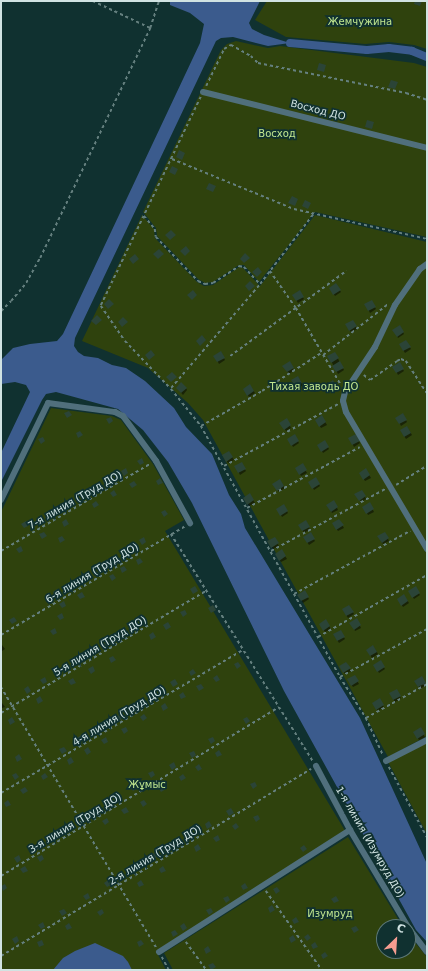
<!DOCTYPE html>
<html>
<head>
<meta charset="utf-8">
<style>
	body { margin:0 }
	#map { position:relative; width:428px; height:971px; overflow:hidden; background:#103130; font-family:"DejaVu Sans",sans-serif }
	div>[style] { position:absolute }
	.green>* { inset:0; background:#2f420d }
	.water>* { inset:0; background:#3b5b8d }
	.shadow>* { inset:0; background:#0007 }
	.canal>* { height:8px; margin:-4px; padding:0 4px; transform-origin:4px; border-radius:4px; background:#3b5b8d }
	.building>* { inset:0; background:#2b4437 }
	.path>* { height:1.5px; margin-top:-0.75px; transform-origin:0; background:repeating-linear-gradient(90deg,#65807f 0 3px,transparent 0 6px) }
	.street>* { height:6px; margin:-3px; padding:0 3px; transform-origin:3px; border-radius:3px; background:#506f7c }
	span { translate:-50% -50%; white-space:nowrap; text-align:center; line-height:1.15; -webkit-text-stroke:3.5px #103130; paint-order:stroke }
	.park-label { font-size:10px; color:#c2e78f }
	.street-label { font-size:10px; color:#d1e3e2 }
	.frame { position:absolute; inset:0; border:2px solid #d1e3e2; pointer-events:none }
	.north { position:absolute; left:376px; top:919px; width:40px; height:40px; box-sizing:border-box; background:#103130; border:1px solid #5d7877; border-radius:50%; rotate:25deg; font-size:11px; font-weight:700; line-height:16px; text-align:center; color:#d1e3e2 }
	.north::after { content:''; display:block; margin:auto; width:14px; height:18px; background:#f59c90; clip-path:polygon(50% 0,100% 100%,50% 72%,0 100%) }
</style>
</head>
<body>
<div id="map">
	<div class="green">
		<div style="clip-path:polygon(267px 1px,427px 1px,427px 49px,414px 45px,389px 42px,365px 44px,286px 37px,255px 20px)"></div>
		<div style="clip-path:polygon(236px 41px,268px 48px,280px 46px,414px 63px,427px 67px,427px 237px,315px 212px,259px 282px,244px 265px,239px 265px,213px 282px,205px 283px,198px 279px,157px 236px,156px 228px,143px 212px,221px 50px,227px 44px)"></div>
		<div style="clip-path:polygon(142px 215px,154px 229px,155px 238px,197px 282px,204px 286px,213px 285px,239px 267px,243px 268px,260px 286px,315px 215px,427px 242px,427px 736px,388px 757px,203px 420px,188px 403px,148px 368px,82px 341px)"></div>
		<div style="clip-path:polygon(51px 408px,112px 416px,121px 420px,153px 464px,184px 520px,165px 531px,347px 834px,156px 951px,166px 970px,1px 970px,1px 512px)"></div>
		<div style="clip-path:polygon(427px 742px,427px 834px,388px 762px)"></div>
		<div style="clip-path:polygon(348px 837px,403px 927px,384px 927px,384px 951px,408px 951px,408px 934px,427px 957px,427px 970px,173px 970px,164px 953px)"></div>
	</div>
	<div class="water">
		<div style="clip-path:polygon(170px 1px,260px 1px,249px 23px,252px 29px,264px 35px,290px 43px,268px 46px,233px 37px,221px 38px,216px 41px,75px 338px,74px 346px,78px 352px,84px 356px,98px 358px,112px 365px,126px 368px,145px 381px,174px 408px,186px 427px,212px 454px,229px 495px,241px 514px,245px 528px,360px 718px,427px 864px,427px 942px,416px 930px,284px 691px,192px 503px,168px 462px,143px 430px,118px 409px,56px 392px,46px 394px,42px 400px,1px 482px,1px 453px,30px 392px,26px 385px,15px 382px,1px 384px,1px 360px,13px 348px,30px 344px,57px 341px,63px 334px,200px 43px,204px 24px,190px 13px,170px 5px)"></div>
		<div style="clip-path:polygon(95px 943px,123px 956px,128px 962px,132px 970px,53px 970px,63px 958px,75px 951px)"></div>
	</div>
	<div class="shadow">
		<div style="clip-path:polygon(336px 285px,341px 292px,335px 296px,330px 288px)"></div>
		<div style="clip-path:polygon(299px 291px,304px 299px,298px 303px,293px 295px)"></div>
		<div style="clip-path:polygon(371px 301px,376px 309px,370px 313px,366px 305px)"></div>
		<div style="clip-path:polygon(352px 321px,357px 329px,351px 332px,346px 325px)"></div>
		<div style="clip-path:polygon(400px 326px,404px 334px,398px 338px,394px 330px)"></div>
		<div style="clip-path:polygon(406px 341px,411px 349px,405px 353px,400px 345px)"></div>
		<div style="clip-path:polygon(221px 352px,225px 360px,219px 364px,215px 356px)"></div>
		<div style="clip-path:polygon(335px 353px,344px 370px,338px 374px,329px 357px)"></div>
		<div style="clip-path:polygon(290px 362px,294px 370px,289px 374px,284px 366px)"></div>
		<div style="clip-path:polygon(399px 363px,404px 371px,398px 375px,394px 367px)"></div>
		<div style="clip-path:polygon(298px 377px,303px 385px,297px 389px,292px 381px)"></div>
		<div style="clip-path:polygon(333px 381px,338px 389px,332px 393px,327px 385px)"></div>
		<div style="clip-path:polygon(250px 386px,255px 393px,249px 397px,244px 389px)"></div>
		<div style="clip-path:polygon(177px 388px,186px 388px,187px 390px,183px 395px)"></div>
		<div style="clip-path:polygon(403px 414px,407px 422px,401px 426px,397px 418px)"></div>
		<div style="clip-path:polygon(322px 417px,327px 425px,321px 428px,316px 420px)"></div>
		<div style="clip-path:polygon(287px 420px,291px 428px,286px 431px,281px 423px)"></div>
		<div style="clip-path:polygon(407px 427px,412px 435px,406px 439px,401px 431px)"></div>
		<div style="clip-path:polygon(355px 435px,360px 443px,354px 447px,350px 439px)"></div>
		<div style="clip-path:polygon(295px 436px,299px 443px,293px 447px,289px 439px)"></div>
		<div style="clip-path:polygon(325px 442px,329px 449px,323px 453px,319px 445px)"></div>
		<div style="clip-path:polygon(229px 452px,234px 460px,228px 463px,223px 456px)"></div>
		<div style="clip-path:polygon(241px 463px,246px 471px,240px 475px,236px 467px)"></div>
		<div style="clip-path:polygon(302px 465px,307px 473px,301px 476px,297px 468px)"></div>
		<div style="clip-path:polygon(366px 470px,371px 478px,365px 481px,360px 473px)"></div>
		<div style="clip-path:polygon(316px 479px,320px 486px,314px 490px,310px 482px)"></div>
		<div style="clip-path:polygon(280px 481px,285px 488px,279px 492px,274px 484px)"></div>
		<div style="clip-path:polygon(362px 491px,366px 499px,361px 502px,356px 494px)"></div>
		<div style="clip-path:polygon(250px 495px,255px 503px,249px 506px,244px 498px)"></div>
		<div style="clip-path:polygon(334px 502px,338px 510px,332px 513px,328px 505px)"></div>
		<div style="clip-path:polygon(370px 504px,374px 512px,368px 515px,364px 507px)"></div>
		<div style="clip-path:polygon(284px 506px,288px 513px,282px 517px,278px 509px)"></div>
		<div style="clip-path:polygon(339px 520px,344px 528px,338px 531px,333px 524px)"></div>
		<div style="clip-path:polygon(306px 521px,310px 529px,304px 533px,300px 525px)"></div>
		<div style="clip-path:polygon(310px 533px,315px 541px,309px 545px,304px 537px)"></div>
		<div style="clip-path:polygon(385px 533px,389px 541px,383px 544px,379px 537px)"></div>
		<div style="clip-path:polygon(274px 538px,279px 546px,273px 549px,268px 541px)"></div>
		<div style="clip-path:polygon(282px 551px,287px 559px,281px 562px,276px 554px)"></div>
		<div style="clip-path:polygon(415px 588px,420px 595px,414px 599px,409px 591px)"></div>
		<div style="clip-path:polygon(304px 591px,309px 599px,303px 603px,298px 595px)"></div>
		<div style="clip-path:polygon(404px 596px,409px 603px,403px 607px,398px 599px)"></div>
		<div style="clip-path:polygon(349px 606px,354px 614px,348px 618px,343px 610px)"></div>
		<div style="clip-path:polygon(357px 620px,361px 628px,355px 631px,351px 623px)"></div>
		<div style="clip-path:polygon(326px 621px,331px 629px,325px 632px,320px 624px)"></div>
		<div style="clip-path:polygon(340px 631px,345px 639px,339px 643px,334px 635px)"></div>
		<div style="clip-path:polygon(2px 645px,5px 649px,2px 651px,1px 646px)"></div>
		<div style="clip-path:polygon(373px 646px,378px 654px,372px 658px,367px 650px)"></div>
		<div style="clip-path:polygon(380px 662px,385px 669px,379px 673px,375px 665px)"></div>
		<div style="clip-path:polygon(346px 663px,351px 671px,345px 674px,340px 666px)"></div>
		<div style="clip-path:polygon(354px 676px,359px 684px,353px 687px,348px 680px)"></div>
		<div style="clip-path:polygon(421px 677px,426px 685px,420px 689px,415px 681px)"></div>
		<div style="clip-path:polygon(396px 690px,401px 698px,395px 702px,390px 694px)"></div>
		<div style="clip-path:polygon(379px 700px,384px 707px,378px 711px,373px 703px)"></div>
		<div style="clip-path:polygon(2px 703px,5px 707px,2px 708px,1px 704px)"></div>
		<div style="clip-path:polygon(420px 729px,425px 737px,419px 740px,414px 732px)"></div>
	</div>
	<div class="canal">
		<div style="left:290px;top:43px;width:77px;rotate:5.2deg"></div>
		<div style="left:367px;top:50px;width:22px;rotate:-5deg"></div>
		<div style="left:389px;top:48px;width:23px;rotate:7deg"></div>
		<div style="left:412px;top:51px;width:16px;rotate:22deg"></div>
	</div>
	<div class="building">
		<div style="clip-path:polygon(415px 1px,422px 1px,420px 6px,414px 4px)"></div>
		<div style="clip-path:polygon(319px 63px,326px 65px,324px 72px,317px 70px)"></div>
		<div style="clip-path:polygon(391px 80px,398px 82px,395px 89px,388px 87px)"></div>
		<div style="clip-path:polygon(367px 120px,374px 122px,372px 129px,365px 127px)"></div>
		<div style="clip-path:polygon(179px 150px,185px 153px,182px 160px,176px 157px)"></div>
		<div style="clip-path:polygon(172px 166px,178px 169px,175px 175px,169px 172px)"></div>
		<div style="clip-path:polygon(209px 183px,216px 186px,213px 192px,206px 189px)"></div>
		<div style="clip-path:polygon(292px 196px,298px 199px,295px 206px,288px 203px)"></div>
		<div style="clip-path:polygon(305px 200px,311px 203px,308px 209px,302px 206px)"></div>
		<div style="clip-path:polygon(171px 230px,176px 235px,170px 240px,165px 235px)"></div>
		<div style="clip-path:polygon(186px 246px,190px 251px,185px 256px,180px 251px)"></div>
		<div style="clip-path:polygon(159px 249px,164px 254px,158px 259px,153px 254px)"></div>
		<div style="clip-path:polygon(245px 253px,250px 258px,244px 263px,240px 259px)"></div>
		<div style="clip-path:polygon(135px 254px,139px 259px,133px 264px,129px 259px)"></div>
		<div style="clip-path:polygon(258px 267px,262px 272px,257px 277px,252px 272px)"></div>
		<div style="clip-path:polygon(250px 281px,255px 286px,249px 291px,245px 286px)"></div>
		<div style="clip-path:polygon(336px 283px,341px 290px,333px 295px,329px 288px)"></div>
		<div style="clip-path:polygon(193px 290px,197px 295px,192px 300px,187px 295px)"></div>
		<div style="clip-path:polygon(300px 290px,304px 297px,296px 301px,292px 295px)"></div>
		<div style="clip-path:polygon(109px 299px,114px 304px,108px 309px,104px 304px)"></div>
		<div style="clip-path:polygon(372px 300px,376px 307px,368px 311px,364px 304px)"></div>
		<div style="clip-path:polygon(97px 315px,102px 320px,96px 325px,91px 321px)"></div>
		<div style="clip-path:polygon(123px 317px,128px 322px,122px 327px,118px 322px)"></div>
		<div style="clip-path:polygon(353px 320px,357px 326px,349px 331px,345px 324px)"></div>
		<div style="clip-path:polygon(400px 325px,404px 332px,397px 337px,392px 330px)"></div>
		<div style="clip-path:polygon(202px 335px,206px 340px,200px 346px,196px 341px)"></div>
		<div style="clip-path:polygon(406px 340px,411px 347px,403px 351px,399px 344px)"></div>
		<div style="clip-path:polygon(151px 350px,155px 355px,149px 360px,145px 355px)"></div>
		<div style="clip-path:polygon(221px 351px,225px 358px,217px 362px,213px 356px)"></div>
		<div style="clip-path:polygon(335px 352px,339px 358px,331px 363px,327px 356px)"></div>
		<div style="clip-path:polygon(290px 361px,294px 368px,287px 372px,282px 366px)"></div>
		<div style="clip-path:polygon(340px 361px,344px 368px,336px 372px,332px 366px)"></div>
		<div style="clip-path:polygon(400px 362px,404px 369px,396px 373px,392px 367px)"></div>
		<div style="clip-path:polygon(172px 372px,177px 377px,171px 382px,166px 377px)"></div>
		<div style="clip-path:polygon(298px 376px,302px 383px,295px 387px,291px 380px)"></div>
		<div style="clip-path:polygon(333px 380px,337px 387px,330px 391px,326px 385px)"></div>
		<div style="clip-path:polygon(181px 382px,187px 388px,181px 393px,176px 388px)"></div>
		<div style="clip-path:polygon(250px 384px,254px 391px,247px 396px,243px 389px)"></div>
		<div style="clip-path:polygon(69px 411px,72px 415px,67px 418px,64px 413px)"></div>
		<div style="clip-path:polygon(403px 413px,407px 420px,399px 424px,395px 418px)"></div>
		<div style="clip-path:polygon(322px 415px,326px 422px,319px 427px,315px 420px)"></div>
		<div style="clip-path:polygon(111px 417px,113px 421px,109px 424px,106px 419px)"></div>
		<div style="clip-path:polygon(287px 418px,291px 425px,284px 430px,279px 423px)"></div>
		<div style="clip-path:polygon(407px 426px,411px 433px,404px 437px,400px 430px)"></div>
		<div style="clip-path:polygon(80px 431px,83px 435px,78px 438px,76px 433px)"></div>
		<div style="clip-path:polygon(295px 434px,299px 441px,291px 446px,287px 439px)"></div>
		<div style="clip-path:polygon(356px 434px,360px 441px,352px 445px,348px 438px)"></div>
		<div style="clip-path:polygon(43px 437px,45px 441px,41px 444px,38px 439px)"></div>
		<div style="clip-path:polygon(325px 440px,329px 447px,321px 452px,317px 445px)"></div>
		<div style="clip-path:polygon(229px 451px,233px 457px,226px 462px,222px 455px)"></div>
		<div style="clip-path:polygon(142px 458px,144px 463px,140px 465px,137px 461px)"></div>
		<div style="clip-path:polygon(242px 462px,246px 469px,238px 473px,234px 466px)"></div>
		<div style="clip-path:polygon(303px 463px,307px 470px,299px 475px,295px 468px)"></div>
		<div style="clip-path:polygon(126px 468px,128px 473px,124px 476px,121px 471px)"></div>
		<div style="clip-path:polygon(366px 468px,370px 475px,363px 480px,359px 473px)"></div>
		<div style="clip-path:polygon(316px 477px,320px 484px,312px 489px,308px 482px)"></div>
		<div style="clip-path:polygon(107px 478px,110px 483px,105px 486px,103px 481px)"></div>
		<div style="clip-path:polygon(160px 478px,163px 483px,158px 485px,156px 481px)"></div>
		<div style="clip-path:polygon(280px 479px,284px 486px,277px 491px,272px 484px)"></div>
		<div style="clip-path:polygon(134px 481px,137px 485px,132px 488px,129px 484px)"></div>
		<div style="clip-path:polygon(91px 489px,94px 493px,89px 496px,87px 491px)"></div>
		<div style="clip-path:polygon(114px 490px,117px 495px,113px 497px,110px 493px)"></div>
		<div style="clip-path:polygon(362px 490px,366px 496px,359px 501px,354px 494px)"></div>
		<div style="clip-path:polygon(250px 493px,254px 500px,247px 505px,243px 498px)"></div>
		<div style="clip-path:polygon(70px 500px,73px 505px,68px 507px,66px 503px)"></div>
		<div style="clip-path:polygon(334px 500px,338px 507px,331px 512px,326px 505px)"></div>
		<div style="clip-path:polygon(96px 501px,99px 505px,94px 508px,92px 504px)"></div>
		<div style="clip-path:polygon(370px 502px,374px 509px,366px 514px,362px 507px)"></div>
		<div style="clip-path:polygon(284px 504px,288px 511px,280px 516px,276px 509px)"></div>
		<div style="clip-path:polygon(165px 510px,168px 514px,164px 517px,161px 512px)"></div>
		<div style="clip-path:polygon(49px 512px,52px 516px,48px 519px,45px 515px)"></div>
		<div style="clip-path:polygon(66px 519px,69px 524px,64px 527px,62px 522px)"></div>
		<div style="clip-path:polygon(339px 519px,344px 525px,336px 530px,332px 523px)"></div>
		<div style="clip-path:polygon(306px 520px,310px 527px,302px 531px,298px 525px)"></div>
		<div style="clip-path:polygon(26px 521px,28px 526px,24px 528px,21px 524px)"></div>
		<div style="clip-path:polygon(44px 532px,47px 536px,42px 539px,39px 534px)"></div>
		<div style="clip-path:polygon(311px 532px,315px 539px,307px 543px,303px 537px)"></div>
		<div style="clip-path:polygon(385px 532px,389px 538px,382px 543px,377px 536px)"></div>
		<div style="clip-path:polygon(62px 536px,65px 540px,60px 543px,58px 538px)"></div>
		<div style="clip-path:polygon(144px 537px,146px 542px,142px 545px,139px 540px)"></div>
		<div style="clip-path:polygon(275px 537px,279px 543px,271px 548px,267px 541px)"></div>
		<div style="clip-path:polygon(21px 546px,23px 551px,19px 553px,16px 549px)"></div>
		<div style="clip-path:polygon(282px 549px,286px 556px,279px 561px,275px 554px)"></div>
		<div style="clip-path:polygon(140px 558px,143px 562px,138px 565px,136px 560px)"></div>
		<div style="clip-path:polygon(107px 562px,109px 566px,105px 569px,102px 564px)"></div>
		<div style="clip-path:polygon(124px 566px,127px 570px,122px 573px,120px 568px)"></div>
		<div style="clip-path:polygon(87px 573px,90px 577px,86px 580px,83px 575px)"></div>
		<div style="clip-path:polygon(113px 574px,116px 578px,112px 581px,109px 576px)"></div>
		<div style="clip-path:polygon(195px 586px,198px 591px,193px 594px,190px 589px)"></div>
		<div style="clip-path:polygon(416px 586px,420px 593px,412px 598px,408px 591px)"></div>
		<div style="clip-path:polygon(57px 589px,60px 594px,56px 596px,53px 592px)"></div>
		<div style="clip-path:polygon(305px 590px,309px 597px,301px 601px,297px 595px)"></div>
		<div style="clip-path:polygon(82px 592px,85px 597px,80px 599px,77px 595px)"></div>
		<div style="clip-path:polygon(404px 594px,408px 601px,401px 606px,397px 599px)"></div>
		<div style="clip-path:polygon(64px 601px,66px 606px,62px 608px,59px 604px)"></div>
		<div style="clip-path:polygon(213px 605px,216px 610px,211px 613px,208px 608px)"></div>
		<div style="clip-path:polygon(349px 605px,354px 612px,346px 616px,342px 609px)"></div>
		<div style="clip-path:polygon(185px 610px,187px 614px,183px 617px,180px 612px)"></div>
		<div style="clip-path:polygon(62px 613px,64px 618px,60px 620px,57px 616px)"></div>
		<div style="clip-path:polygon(14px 617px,17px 621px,12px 624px,9px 620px)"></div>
		<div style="clip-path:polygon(357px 618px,361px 625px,354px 630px,349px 623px)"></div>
		<div style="clip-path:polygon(326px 619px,330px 626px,323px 631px,319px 624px)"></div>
		<div style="clip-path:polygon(168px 622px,171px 627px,166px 630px,163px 625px)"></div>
		<div style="clip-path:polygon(55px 628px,57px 633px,53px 635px,50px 631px)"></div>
		<div style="clip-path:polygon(341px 630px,345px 637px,337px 641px,333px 634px)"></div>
		<div style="clip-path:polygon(153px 632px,156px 637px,151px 640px,149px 635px)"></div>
		<div style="clip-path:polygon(105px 643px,108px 647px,103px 650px,100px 645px)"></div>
		<div style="clip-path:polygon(373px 645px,377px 652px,370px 656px,366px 650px)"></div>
		<div style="clip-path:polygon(87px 653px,89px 657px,85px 660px,82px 656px)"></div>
		<div style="clip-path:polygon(113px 656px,116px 660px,111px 663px,109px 658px)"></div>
		<div style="clip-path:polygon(381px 660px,385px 667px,377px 672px,373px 665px)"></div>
		<div style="clip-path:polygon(238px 662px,241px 666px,237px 669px,234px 664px)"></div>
		<div style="clip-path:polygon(346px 662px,351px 668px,343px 673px,339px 666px)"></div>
		<div style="clip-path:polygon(69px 664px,71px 669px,67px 672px,64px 667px)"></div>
		<div style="clip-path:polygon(93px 666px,95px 671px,91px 674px,88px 669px)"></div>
		<div style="clip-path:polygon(193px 669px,196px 673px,191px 676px,189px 672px)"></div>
		<div style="clip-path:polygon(217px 675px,220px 680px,216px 682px,213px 678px)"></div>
		<div style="clip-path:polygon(355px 675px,359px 681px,351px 686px,347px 679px)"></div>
		<div style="clip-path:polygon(422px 676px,426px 683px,418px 687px,414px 681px)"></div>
		<div style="clip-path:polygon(45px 677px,47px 682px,43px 684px,40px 680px)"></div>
		<div style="clip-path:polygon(73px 678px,76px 683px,71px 685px,68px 681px)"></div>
		<div style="clip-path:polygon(175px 679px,178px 684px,173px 687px,170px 682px)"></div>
		<div style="clip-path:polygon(201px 684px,204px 688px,199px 691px,196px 686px)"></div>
		<div style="clip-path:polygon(28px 686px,31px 691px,27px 694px,24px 689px)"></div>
		<div style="clip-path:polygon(397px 689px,401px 696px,393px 700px,389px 693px)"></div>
		<div style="clip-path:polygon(183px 692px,186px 697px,181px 699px,179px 695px)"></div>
		<div style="clip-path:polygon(40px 696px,43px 701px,38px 704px,36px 699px)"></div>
		<div style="clip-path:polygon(380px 698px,384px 705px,376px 710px,372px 703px)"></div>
		<div style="clip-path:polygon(139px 703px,142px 707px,137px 710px,135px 705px)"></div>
		<div style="clip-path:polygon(165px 703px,168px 708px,163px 711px,161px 706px)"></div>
		<div style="clip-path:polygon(144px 714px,147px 718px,143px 721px,140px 717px)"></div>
		<div style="clip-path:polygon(119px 715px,122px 719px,118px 722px,115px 717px)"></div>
		<div style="clip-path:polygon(12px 717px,15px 722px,10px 725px,8px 720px)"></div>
		<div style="clip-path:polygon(247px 717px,250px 721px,246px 724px,243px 719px)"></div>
		<div style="clip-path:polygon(101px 725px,104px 730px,99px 732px,97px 728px)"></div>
		<div style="clip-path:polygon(126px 727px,128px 731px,124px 734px,121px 729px)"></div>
		<div style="clip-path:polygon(421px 727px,425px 734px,417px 739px,413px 732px)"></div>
		<div style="clip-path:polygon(81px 735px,84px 740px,80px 742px,77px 738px)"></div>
		<div style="clip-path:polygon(106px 737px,108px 742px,104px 744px,101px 740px)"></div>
		<div style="clip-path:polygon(213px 737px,215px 741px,211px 744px,208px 739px)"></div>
		<div style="clip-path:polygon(64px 747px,67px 751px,62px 754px,59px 749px)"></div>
		<div style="clip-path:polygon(88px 747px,91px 752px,87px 755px,84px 750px)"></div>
		<div style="clip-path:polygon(219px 750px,222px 755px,217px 757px,215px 753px)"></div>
		<div style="clip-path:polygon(194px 751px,196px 755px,192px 758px,189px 753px)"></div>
		<div style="clip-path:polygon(19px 754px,22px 759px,17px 762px,15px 757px)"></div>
		<div style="clip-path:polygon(71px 757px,74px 762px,69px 765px,67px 760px)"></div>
		<div style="clip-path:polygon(174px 762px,176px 767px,172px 770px,169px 765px)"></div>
		<div style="clip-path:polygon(199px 764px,202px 769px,198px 771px,195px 767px)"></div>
		<div style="clip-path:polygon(153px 771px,155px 775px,151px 778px,148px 773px)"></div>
		<div style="clip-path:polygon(16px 773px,19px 777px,15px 780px,12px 775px)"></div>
		<div style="clip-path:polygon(45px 773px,48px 777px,43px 780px,41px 776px)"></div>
		<div style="clip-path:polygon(183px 774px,186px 778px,181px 781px,179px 777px)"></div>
		<div style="clip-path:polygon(255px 782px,257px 786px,253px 789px,250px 784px)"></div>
		<div style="clip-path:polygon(135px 784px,138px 788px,133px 791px,130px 786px)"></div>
		<div style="clip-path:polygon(163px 785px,166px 789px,161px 792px,158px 787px)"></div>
		<div style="clip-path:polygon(25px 787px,28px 791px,23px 794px,20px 790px)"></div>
		<div style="clip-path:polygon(119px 795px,122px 799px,118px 802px,115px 797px)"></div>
		<div style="clip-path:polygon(8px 800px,11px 805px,6px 807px,4px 803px)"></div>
		<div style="clip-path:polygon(144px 800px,147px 804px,143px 807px,140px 802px)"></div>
		<div style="clip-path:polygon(98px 807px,101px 812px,96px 815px,94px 810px)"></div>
		<div style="clip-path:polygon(126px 807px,129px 812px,124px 814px,121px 810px)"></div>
		<div style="clip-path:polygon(231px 808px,234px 813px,229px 816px,226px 811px)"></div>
		<div style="clip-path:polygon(258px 815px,260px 819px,256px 822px,253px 817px)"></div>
		<div style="clip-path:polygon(107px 818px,109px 822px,105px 825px,102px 821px)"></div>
		<div style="clip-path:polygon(209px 821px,212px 826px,207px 829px,205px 824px)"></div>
		<div style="clip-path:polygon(236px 823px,239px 827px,235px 830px,232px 826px)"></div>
		<div style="clip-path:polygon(191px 832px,194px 836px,189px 839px,187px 834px)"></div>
		<div style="clip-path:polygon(55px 833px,57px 838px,53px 840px,50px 836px)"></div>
		<div style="clip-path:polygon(218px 835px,220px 840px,216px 842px,213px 838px)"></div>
		<div style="clip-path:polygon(172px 843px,174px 848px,170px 850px,167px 846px)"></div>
		<div style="clip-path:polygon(198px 844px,201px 849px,196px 852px,194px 847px)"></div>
		<div style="clip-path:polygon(36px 845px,39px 849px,34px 852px,31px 847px)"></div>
		<div style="clip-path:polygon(304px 845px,307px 849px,303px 852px,300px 848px)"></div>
		<div style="clip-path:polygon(154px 853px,157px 857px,152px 860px,149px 855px)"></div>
		<div style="clip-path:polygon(19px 855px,21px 860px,17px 863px,14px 858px)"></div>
		<div style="clip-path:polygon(42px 855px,44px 859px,40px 862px,37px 857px)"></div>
		<div style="clip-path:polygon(136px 865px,138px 869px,134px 872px,131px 868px)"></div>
		<div style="clip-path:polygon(25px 866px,28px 871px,23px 873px,20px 869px)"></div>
		<div style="clip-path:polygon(163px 866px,166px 871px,161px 873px,159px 869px)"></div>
		<div style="clip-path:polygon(108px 880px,111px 885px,107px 887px,104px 883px)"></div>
		<div style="clip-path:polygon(141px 880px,144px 885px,139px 887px,137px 883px)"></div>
		<div style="clip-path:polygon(245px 883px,248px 888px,243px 890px,241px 886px)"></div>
		<div style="clip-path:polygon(5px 884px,7px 888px,3px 891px,1px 886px)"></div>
		<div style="clip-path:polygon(277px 887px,280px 891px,276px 894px,273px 889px)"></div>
		<div style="clip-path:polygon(88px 893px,90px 898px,86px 900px,83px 896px)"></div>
		<div style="clip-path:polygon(228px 896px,230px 900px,226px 903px,223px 898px)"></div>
		<div style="clip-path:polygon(336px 896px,339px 901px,334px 903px,331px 899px)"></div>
		<div style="clip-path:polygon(272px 905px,275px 910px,270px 913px,268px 908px)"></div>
		<div style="clip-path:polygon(211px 908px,213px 912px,209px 915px,206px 910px)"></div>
		<div style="clip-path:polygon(64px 909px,67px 913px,62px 916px,59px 911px)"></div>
		<div style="clip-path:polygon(102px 909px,104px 913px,100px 916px,97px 912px)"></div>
		<div style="clip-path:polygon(296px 917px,299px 922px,294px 924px,292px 920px)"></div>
		<div style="clip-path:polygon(43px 922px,45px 927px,41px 929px,38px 925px)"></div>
		<div style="clip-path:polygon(69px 923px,72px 928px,67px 930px,65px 926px)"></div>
		<div style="clip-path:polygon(184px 923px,187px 928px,183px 931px,180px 926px)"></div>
		<div style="clip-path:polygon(356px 926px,359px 930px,354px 933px,351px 928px)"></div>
		<div style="clip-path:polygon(175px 930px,178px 934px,173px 937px,171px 932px)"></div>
		<div style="clip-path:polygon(308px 934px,311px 938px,307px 941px,304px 937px)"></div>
		<div style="clip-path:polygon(293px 935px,296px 940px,291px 943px,289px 938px)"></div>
		<div style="clip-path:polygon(17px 936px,19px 941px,15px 944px,12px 939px)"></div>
		<div style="clip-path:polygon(42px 940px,44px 945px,39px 947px,37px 942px)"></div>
		<div style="clip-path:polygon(141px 940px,144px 944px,139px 947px,137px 942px)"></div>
		<div style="clip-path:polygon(315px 942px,318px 947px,313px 949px,311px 945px)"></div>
		<div style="clip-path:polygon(208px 946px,211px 951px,206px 954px,204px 949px)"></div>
		<div style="clip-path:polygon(325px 952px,328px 956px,323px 959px,321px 955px)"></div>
		<div style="clip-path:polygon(213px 963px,216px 967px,211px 970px,208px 965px)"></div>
	</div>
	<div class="path">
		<div style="left:93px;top:1px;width:63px;rotate:25.3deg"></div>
		<div style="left:206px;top:86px;width:41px;rotate:-64.1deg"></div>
		<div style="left:224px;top:49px;width:8px;rotate:-30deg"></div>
		<div style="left:231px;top:45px;width:23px;rotate:29deg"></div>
		<div style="left:251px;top:56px;width:10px;rotate:45deg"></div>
		<div style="left:258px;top:63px;width:151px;rotate:11.5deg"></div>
		<div style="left:406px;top:93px;width:22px;rotate:18deg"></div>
		<div style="left:201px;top:97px;width:232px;rotate:115.6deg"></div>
		<div style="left:101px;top:306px;width:42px;rotate:55.6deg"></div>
		<div style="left:125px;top:341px;width:66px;rotate:46.2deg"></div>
		<div style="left:171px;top:389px;width:48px;rotate:51deg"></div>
		<div style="left:201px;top:426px;width:287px;rotate:61deg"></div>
		<div style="left:340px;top:677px;width:49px;rotate:57.6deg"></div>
		<div style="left:366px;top:718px;width:41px;rotate:65.3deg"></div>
		<div style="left:172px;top:159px;width:132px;rotate:22.3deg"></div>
		<div style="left:294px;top:209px;width:136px;rotate:12.7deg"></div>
		<div style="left:144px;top:216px;width:17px;rotate:50deg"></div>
		<div style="left:155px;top:229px;width:8px;rotate:83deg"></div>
		<div style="left:156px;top:237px;width:61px;rotate:46.3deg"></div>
		<div style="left:198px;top:281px;width:8px;rotate:23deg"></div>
		<div style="left:205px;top:284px;width:8px;rotate:-7deg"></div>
		<div style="left:213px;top:283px;width:31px;rotate:-33deg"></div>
		<div style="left:239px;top:266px;width:5px;rotate:11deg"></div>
		<div style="left:244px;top:267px;width:23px;rotate:47deg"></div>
		<div style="left:270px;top:271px;width:45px;rotate:54.9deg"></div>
		<div style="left:296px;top:308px;width:89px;rotate:59.7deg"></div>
		<div style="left:1px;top:311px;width:14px;rotate:-45deg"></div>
		<div style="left:11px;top:301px;width:23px;rotate:-50deg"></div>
		<div style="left:26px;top:283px;width:29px;rotate:-61deg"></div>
		<div style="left:40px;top:258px;width:255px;rotate:-64.4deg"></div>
		<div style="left:150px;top:28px;width:28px;rotate:-72deg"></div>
		<div style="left:323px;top:355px;width:83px;rotate:-38.1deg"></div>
		<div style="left:230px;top:356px;width:144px;rotate:-36.2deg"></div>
		<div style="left:364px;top:375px;width:8px;rotate:40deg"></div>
		<div style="left:370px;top:380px;width:33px;rotate:-35deg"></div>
		<div style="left:397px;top:361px;width:4px;rotate:-27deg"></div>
		<div style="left:401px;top:359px;width:5px;rotate:22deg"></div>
		<div style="left:406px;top:361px;width:38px;rotate:57deg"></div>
		<div style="left:171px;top:388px;width:137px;rotate:-49.4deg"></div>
		<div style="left:260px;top:284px;width:89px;rotate:-52.7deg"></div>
		<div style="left:201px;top:426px;width:70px;rotate:-29.8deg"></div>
		<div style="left:262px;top:391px;width:70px;rotate:-32.8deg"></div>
		<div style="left:224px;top:466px;width:130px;rotate:-28.5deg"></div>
		<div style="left:396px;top:485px;width:36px;rotate:-32deg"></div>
		<div style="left:247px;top:508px;width:128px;rotate:-28.4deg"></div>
		<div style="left:171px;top:534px;width:268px;rotate:58deg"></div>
		<div style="left:1px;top:551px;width:173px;rotate:-30.3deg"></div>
		<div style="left:271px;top:551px;width:130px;rotate:-28.5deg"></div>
		<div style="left:294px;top:594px;width:132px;rotate:-28.5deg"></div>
		<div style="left:1px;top:635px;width:214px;rotate:-30.6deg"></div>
		<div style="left:318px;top:637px;width:125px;rotate:-29.6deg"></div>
		<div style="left:340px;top:677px;width:99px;rotate:-28.9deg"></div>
		<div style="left:1px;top:687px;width:303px;rotate:59.2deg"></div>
		<div style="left:1px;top:713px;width:239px;rotate:-30.8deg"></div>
		<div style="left:366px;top:718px;width:70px;rotate:-29.1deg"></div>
		<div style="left:389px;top:767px;width:80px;rotate:61.5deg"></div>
		<div style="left:1px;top:793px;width:281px;rotate:-30.6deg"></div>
		<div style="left:1px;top:876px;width:325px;rotate:-31.3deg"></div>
		<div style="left:266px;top:891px;width:97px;rotate:54.7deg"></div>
		<div style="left:186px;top:942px;width:34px;rotate:54deg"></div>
		<div style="left:1px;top:956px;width:362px;rotate:-31.1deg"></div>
		<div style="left:162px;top:957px;width:15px;rotate:62deg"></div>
	</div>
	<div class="street">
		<div style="left:203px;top:92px;width:231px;rotate:14deg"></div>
		<div style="left:427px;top:264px;width:9px;rotate:144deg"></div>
		<div style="left:420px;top:269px;width:44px;rotate:124.8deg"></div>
		<div style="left:395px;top:305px;width:47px;rotate:115.5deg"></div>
		<div style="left:375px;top:347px;width:54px;rotate:123.7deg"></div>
		<div style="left:345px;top:392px;width:9px;rotate:103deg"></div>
		<div style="left:343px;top:401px;width:11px;rotate:75deg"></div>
		<div style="left:346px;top:412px;width:159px;rotate:59.4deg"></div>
		<div style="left:1px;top:500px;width:108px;rotate:-64.1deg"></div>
		<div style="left:48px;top:403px;width:68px;rotate:7.7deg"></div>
		<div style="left:115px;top:412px;width:9px;rotate:27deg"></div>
		<div style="left:123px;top:416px;width:56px;rotate:53.7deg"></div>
		<div style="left:156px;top:461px;width:71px;rotate:61.3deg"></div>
		<div style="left:386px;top:761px;width:46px;rotate:-27.1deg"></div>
		<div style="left:316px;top:766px;width:72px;rotate:62deg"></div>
		<div style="left:350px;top:830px;width:113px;rotate:59.1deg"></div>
		<div style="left:408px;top:927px;width:31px;rotate:53deg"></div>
		<div style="left:159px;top:952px;width:227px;rotate:-32.6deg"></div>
	</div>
	<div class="park-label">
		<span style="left:360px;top:22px">Жемчужина</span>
		<span style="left:277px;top:134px">Восход</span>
		<span style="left:314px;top:387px">Тихая заводь ДО</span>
		<span style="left:147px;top:785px">Жұмыс</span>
		<span style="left:330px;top:914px">Изумруд</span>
	</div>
	<div class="street-label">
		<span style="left:318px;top:110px;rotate:14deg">Восход ДО</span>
		<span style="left:75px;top:500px;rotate:-30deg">7-я линия (Труд ДО)</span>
		<span style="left:92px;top:573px;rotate:-31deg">6-я линия (Труд ДО)</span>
		<span style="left:100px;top:646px;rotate:-31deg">5-я линия (Труд ДО)</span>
		<span style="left:119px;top:716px;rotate:-31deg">4-я линия (Труд ДО)</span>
		<span style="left:75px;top:823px;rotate:-31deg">3-я линия (Труд ДО)</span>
		<span style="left:370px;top:842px;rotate:60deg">1-я линия (Изумруд ДО)</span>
		<span style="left:155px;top:855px;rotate:-31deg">2-я линия (Труд ДО)</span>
	</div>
	<div class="frame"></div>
	<div class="north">С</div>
</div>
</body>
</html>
